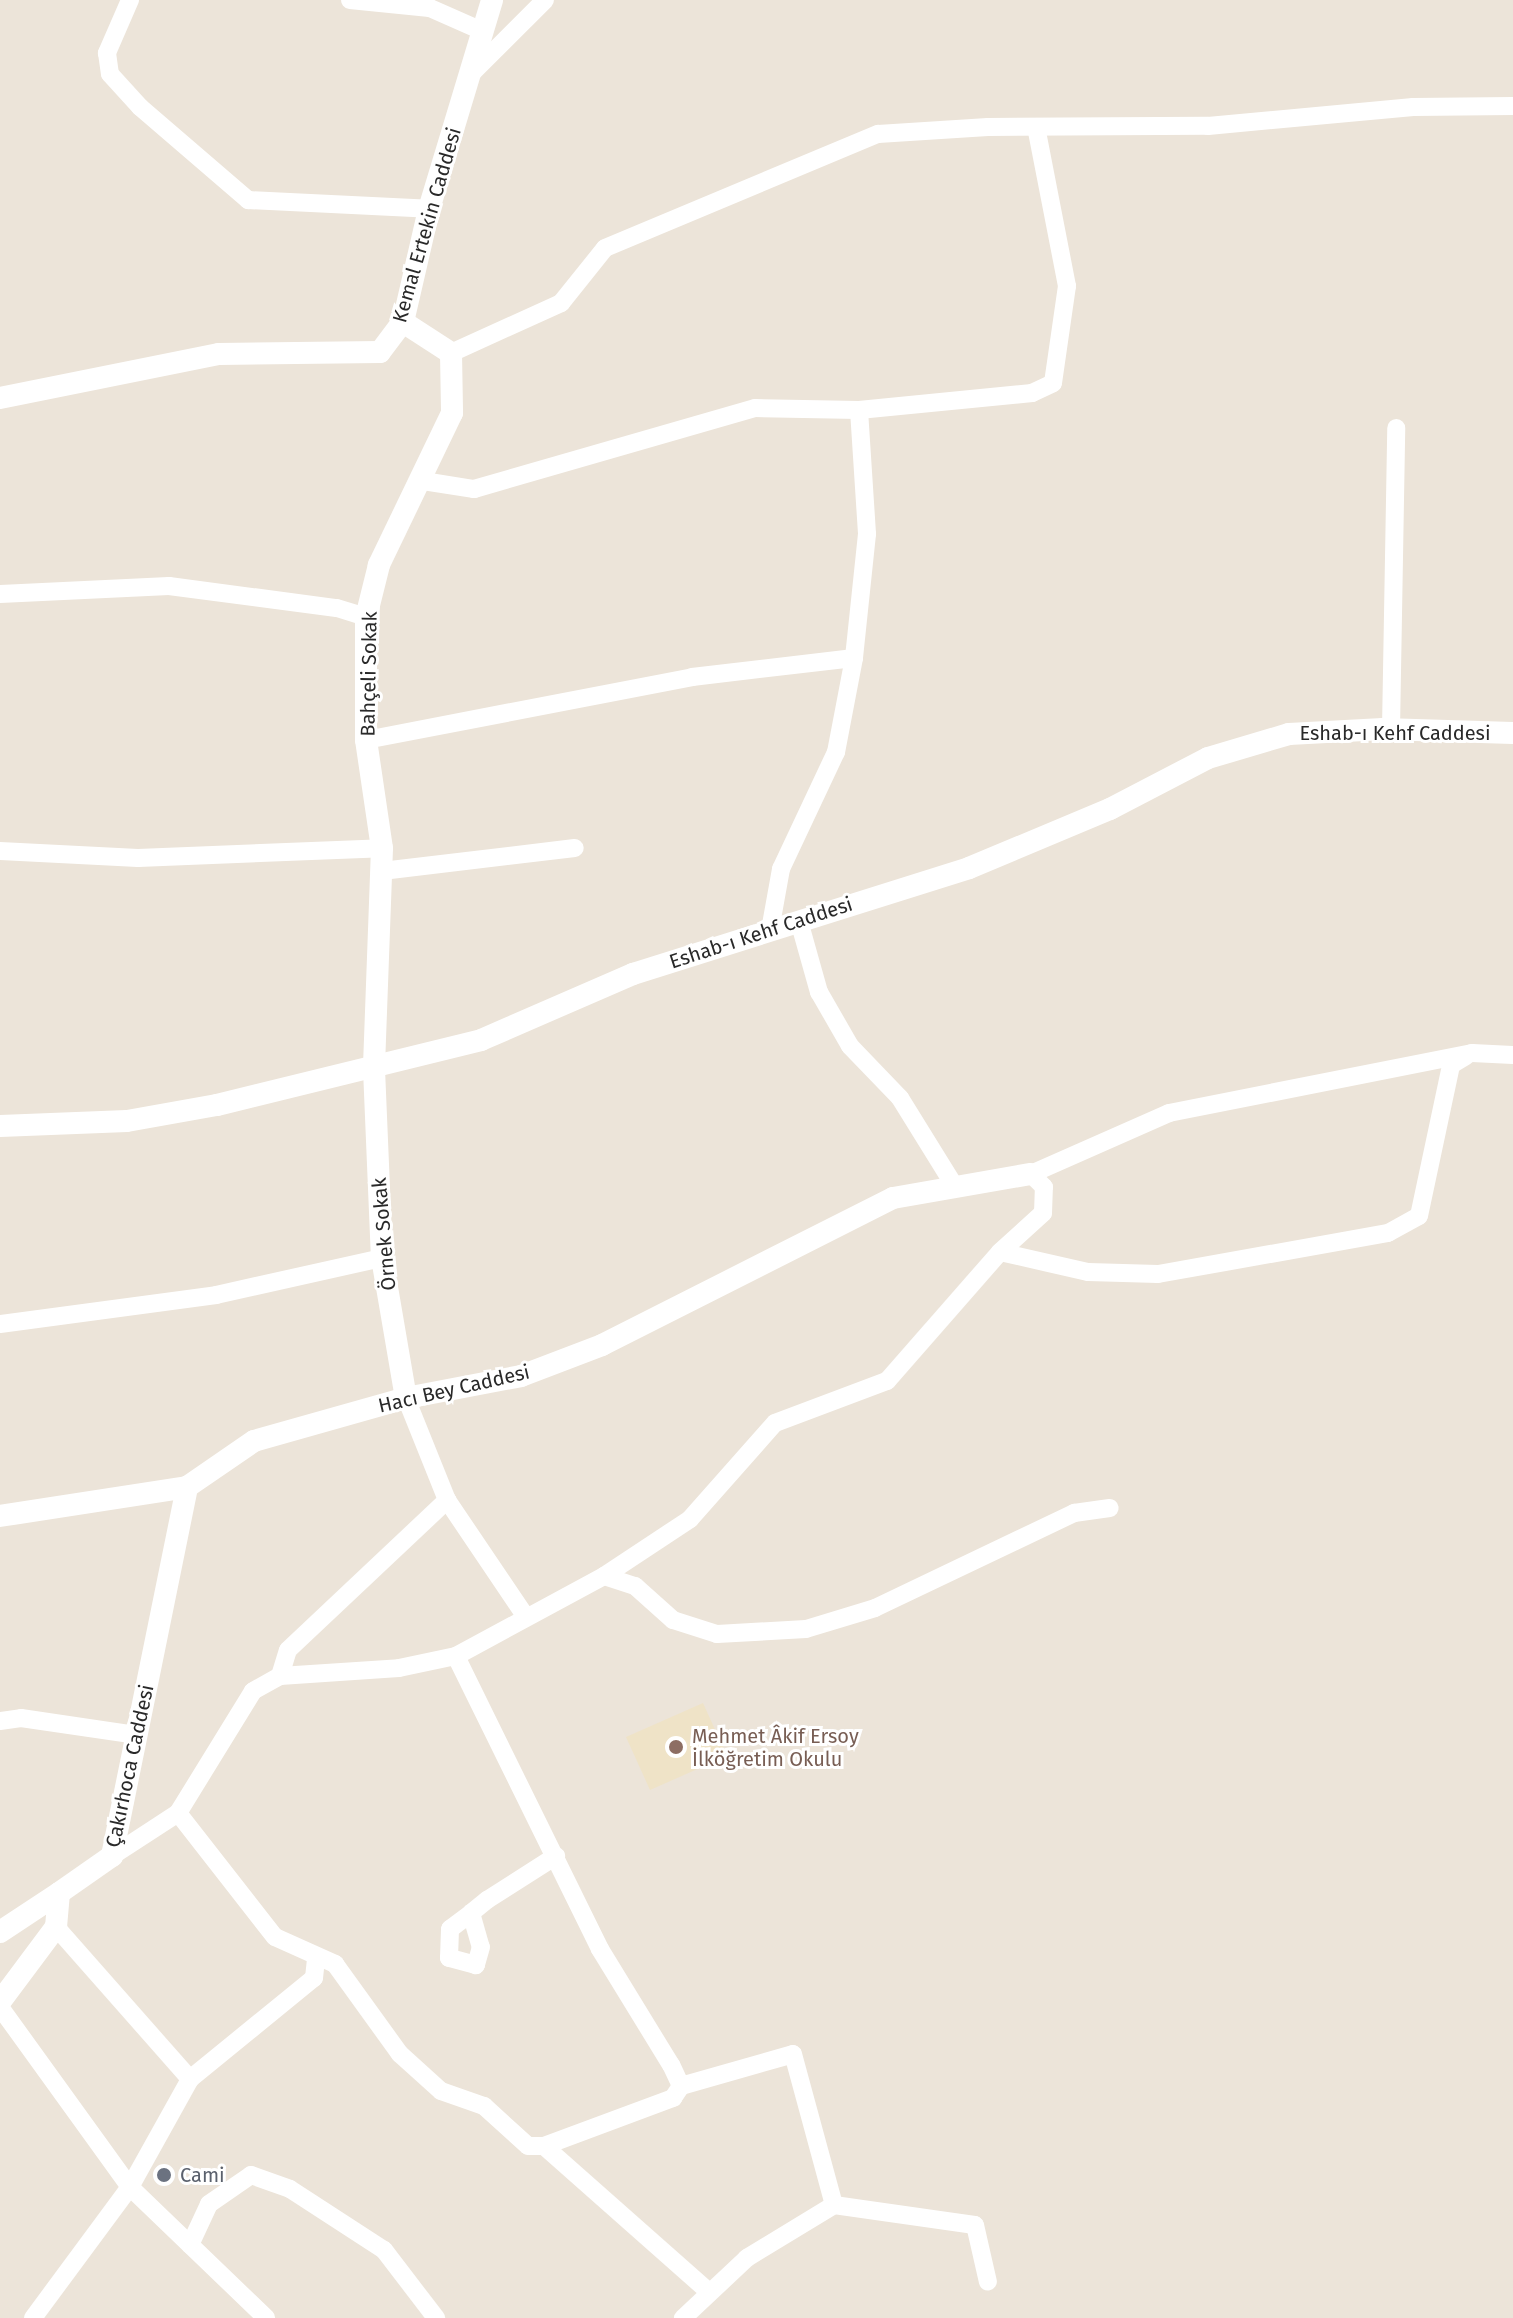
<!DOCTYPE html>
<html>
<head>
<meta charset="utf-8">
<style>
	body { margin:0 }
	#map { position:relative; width:1513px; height:2318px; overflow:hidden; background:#ece4d9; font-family:"Fira Sans",sans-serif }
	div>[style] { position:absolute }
	.education>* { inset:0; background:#efe3c7 }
	.minor>* { height:18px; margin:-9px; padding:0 9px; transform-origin:9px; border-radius:9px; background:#fff }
	.tertiary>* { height:22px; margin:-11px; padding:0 11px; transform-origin:11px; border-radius:11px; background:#fff }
	.dots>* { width:22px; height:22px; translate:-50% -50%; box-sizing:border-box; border:4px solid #fff; border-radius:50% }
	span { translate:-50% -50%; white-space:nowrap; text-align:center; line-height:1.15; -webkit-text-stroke:6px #fff; paint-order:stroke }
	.street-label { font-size:20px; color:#292929 }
	.education-label { font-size:20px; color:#785e54 }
	.left { translate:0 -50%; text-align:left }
	.worship-label { font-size:20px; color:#5b616d }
</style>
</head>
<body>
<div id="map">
	<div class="education">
		<div style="clip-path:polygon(703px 1703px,727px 1756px,650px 1790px,626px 1737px)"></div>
	</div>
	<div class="minor">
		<div style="left:130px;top:0;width:58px;rotate:113.5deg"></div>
		<div style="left:107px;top:53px;width:21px;rotate:82deg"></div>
		<div style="left:110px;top:74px;width:45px;rotate:47.7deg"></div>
		<div style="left:140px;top:107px;width:143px;rotate:40.7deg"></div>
		<div style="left:248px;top:200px;width:181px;rotate:2.8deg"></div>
		<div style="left:350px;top:0;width:80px;rotate:5.7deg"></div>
		<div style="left:430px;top:8px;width:57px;rotate:23.9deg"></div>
		<div style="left:470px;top:75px;width:106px;rotate:-45deg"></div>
		<div style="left:451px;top:353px;width:121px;rotate:-24.4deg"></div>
		<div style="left:561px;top:303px;width:70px;rotate:-51.3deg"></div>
		<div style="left:605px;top:248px;width:296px;rotate:-22.7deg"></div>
		<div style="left:878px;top:134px;width:110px;rotate:-3.6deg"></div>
		<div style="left:988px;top:127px;width:220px;rotate:-0.3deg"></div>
		<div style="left:1208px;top:126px;width:206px;rotate:-5.3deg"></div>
		<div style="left:1413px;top:107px;width:100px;rotate:-0.6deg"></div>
		<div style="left:859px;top:410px;width:174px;rotate:-5.6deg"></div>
		<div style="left:1032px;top:393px;width:23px;rotate:-25deg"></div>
		<div style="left:1053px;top:383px;width:98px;rotate:-81.8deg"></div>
		<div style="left:1067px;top:286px;width:162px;rotate:-101deg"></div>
		<div style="left:423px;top:481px;width:52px;rotate:8.9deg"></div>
		<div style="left:474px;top:489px;width:292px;rotate:-16.1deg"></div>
		<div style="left:755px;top:408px;width:104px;rotate:1.1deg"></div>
		<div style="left:859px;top:410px;width:124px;rotate:86.3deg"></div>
		<div style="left:867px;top:534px;width:125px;rotate:96deg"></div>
		<div style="left:854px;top:658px;width:96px;rotate:100.8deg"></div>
		<div style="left:836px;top:752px;width:129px;rotate:115.2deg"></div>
		<div style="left:781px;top:869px;width:62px;rotate:100.2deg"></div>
		<div style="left:0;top:594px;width:169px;rotate:-2.7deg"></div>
		<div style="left:169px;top:586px;width:169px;rotate:7.5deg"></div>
		<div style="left:337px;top:608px;width:30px;rotate:17deg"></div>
		<div style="left:1391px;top:729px;width:301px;rotate:-89deg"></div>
		<div style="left:366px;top:740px;width:332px;rotate:-10.9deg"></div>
		<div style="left:692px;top:677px;width:163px;rotate:-6.7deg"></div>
		<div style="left:0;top:851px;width:138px;rotate:2.9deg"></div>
		<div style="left:138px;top:858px;width:244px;rotate:-2.3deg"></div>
		<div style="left:382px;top:871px;width:194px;rotate:-6.8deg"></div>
		<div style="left:799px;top:921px;width:74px;rotate:74.3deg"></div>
		<div style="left:819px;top:992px;width:62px;rotate:60.1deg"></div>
		<div style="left:850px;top:1046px;width:72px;rotate:46.1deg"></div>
		<div style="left:900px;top:1098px;width:102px;rotate:58.2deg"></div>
		<div style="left:1000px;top:1252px;width:90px;rotate:12.8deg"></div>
		<div style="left:1088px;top:1272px;width:70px;rotate:1.6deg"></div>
		<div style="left:1158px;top:1274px;width:234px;rotate:-10.1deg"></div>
		<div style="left:1388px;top:1233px;width:35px;rotate:-29deg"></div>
		<div style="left:1419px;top:1216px;width:154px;rotate:-78deg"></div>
		<div style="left:1451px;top:1065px;width:17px;rotate:-31deg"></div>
		<div style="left:0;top:1324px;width:218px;rotate:-7.6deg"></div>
		<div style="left:216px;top:1295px;width:170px;rotate:-12.6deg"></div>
		<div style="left:406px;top:1398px;width:110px;rotate:68.1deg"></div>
		<div style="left:447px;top:1500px;width:141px;rotate:56deg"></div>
		<div style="left:604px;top:1576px;width:33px;rotate:18deg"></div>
		<div style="left:635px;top:1586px;width:51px;rotate:41.8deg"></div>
		<div style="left:673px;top:1620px;width:46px;rotate:17.7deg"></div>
		<div style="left:717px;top:1634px;width:89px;rotate:-3.2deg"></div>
		<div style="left:806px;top:1629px;width:72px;rotate:-16.9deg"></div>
		<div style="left:875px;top:1608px;width:221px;rotate:-25.5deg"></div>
		<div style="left:1074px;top:1513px;width:36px;rotate:-8deg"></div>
		<div style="left:280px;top:1676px;width:27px;rotate:-73deg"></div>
		<div style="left:288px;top:1650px;width:219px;rotate:-43.3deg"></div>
		<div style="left:0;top:1721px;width:21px;rotate:-8deg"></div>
		<div style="left:21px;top:1718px;width:116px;rotate:8.4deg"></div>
		<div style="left:178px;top:1813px;width:157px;rotate:52deg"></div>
		<div style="left:275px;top:1937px;width:66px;rotate:24.2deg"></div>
		<div style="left:335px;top:1964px;width:111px;rotate:54.2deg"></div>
		<div style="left:400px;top:2054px;width:55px;rotate:42.1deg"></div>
		<div style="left:441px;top:2091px;width:46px;rotate:19.2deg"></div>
		<div style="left:484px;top:2106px;width:59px;rotate:42.3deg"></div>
		<div style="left:528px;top:2146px;width:16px"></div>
		<div style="left:544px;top:2146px;width:138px;rotate:-20.4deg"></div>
		<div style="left:673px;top:2098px;width:14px;rotate:-56deg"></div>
		<div style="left:681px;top:2086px;width:23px;rotate:-115deg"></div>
		<div style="left:671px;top:2065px;width:136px;rotate:-121.5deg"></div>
		<div style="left:600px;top:1949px;width:326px;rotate:-116.2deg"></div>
		<div style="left:112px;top:1856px;width:79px;rotate:-33.1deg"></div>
		<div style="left:178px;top:1813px;width:143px;rotate:-58.4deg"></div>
		<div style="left:253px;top:1691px;width:31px;rotate:-29deg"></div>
		<div style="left:280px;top:1676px;width:119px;rotate:-3.8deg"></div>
		<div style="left:399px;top:1668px;width:58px;rotate:-11.9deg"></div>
		<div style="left:456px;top:1656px;width:168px;rotate:-28.4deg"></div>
		<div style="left:604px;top:1576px;width:103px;rotate:-33.5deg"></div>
		<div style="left:690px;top:1519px;width:128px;rotate:-48.5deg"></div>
		<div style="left:775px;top:1423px;width:120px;rotate:-20.6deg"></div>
		<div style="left:887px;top:1381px;width:171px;rotate:-48.8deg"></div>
		<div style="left:1000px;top:1252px;width:58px;rotate:-42.2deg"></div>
		<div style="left:1043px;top:1213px;width:26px;rotate:-88deg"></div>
		<div style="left:1044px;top:1187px;width:18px;rotate:-135deg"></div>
		<div style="left:1031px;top:1174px;width:151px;rotate:-23.8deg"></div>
		<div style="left:1169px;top:1113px;width:309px;rotate:-11.2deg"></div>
		<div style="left:1472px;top:1053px;width:41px;rotate:2.8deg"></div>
		<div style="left:471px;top:1913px;width:35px;rotate:74deg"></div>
		<div style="left:481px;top:1947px;width:19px;rotate:106deg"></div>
		<div style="left:476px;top:1965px;width:28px;rotate:-165deg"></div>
		<div style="left:449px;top:1958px;width:29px;rotate:-88deg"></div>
		<div style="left:450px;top:1929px;width:26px;rotate:-37deg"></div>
		<div style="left:471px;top:1913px;width:21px;rotate:-39deg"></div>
		<div style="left:487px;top:1900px;width:82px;rotate:-32.5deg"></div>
		<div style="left:56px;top:1927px;width:203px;rotate:48.6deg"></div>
		<div style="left:0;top:2007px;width:222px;rotate:54.2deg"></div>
		<div style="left:130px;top:2187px;width:189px;rotate:43.9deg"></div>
		<div style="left:681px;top:2086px;width:116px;rotate:-15.9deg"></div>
		<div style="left:793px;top:2054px;width:156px;rotate:74.8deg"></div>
		<div style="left:834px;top:2205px;width:102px;rotate:148.7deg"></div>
		<div style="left:747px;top:2258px;width:88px;rotate:136.8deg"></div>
		<div style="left:544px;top:2146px;width:220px;rotate:41.5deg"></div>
		<div style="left:834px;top:2205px;width:142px;rotate:8.1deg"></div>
		<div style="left:975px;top:2225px;width:58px;rotate:77.2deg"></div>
		<div style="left:190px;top:2245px;width:45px;rotate:-65.1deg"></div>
		<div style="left:209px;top:2204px;width:51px;rotate:-34.6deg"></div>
		<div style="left:251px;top:2175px;width:41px;rotate:19.7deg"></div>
		<div style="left:290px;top:2189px;width:112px;rotate:33deg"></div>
		<div style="left:384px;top:2250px;width:86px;rotate:52.6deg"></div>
		<div style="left:33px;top:2318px;width:163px;rotate:-53.5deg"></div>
		<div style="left:130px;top:2187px;width:124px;rotate:-60.9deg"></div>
		<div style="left:190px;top:2079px;width:160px;rotate:-39.2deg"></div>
		<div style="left:314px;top:1978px;width:19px;rotate:-84deg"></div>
	</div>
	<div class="tertiary">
		<div style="left:403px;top:322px;width:57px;rotate:32.9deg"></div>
		<div style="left:451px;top:353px;width:60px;rotate:89deg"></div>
		<div style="left:452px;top:413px;width:169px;rotate:115.7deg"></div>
		<div style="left:379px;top:565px;width:54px;rotate:104deg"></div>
		<div style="left:366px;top:617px;width:123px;rotate:90deg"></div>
		<div style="left:366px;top:740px;width:109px;rotate:81.6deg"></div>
		<div style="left:382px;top:848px;width:221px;rotate:92.1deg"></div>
		<div style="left:374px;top:1069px;width:189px;rotate:87.6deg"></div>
		<div style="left:382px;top:1258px;width:142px;rotate:80.3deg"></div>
		<div style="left:0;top:398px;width:223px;rotate:-11.4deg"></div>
		<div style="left:219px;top:354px;width:161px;rotate:-0.7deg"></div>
		<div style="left:380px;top:352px;width:38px;rotate:-53deg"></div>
		<div style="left:403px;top:322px;width:116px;rotate:-77deg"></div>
		<div style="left:429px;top:209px;width:218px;rotate:-73.2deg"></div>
		<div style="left:0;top:1126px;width:127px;rotate:-2.3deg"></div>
		<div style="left:127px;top:1121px;width:91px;rotate:-10.1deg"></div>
		<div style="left:217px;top:1105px;width:272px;rotate:-13.8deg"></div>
		<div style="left:481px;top:1040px;width:166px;rotate:-23.5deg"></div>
		<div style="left:633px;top:974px;width:352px;rotate:-17.5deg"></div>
		<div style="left:969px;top:868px;width:153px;rotate:-22.7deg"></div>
		<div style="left:1110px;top:809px;width:110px;rotate:-27.5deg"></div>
		<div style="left:1208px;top:758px;width:84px;rotate:-16.5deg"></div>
		<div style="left:1289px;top:734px;width:94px;rotate:-3deg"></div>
		<div style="left:1383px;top:729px;width:130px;rotate:1.8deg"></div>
		<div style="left:0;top:1516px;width:189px;rotate:-8.8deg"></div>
		<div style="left:187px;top:1487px;width:81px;rotate:-34.5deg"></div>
		<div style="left:254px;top:1441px;width:158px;rotate:-15.8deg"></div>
		<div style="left:406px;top:1398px;width:117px;rotate:-10.8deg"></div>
		<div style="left:521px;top:1376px;width:87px;rotate:-20.9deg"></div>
		<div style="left:602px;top:1345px;width:326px;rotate:-26.8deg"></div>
		<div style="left:893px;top:1198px;width:140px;rotate:-9.9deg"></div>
		<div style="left:0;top:1932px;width:71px;rotate:-33.5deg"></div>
		<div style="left:0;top:2002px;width:94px;rotate:-53.3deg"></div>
		<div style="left:56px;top:1927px;width:34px;rotate:-85deg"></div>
		<div style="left:59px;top:1893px;width:65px;rotate:-34.9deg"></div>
		<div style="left:112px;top:1856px;width:377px;rotate:-78.5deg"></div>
	</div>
	<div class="dots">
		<div style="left:676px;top:1747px;background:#8d6e63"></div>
		<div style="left:164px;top:2175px;background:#6b7280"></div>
	</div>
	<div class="street-label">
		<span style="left:427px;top:225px;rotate:-74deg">Kemal Ertekin Caddesi</span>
		<span style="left:369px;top:674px;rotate:-89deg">Bahçeli Sokak</span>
		<span style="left:1395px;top:733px">Eshab-ı Kehf Caddesi</span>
		<span style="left:761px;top:933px;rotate:-18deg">Eshab-ı Kehf Caddesi</span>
		<span style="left:384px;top:1234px;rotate:-95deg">Örnek Sokak</span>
		<span style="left:454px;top:1389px;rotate:-13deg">Hacı Bey Caddesi</span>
		<span style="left:130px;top:1766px;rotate:-78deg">Çakırhoca Caddesi</span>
	</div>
	<div class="education-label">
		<span class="left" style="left:692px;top:1748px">Mehmet Âkif Ersoy<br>İlköğretim Okulu</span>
	</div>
	<div class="worship-label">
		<span class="left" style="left:180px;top:2175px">Cami</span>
	</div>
</div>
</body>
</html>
